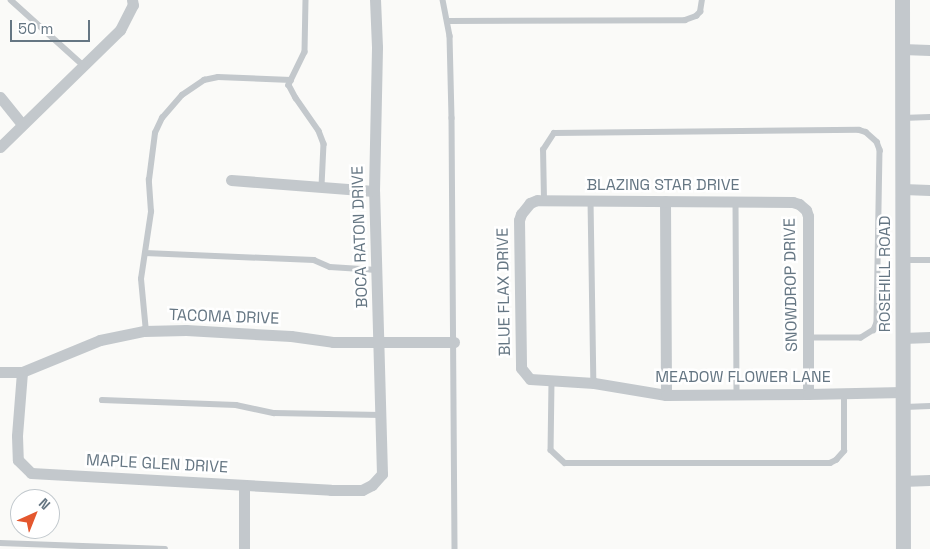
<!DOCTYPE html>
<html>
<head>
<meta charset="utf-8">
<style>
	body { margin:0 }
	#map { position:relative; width:930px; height:549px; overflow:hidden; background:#fafaf8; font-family:"Space Grotesk",sans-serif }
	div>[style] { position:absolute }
	.service>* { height:5.5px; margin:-2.75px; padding:0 2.75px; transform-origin:2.75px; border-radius:2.75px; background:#c3c8cc }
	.minor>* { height:11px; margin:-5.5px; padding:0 5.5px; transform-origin:5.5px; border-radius:5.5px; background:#c3c8cc }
	.tertiary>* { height:15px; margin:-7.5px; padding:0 7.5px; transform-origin:7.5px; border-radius:7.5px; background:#c3c8cc }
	span { translate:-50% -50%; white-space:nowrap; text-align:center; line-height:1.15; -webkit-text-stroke:5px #fff; paint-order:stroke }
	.street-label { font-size:16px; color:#657683 }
	.north { position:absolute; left:10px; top:489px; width:50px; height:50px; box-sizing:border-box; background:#fff; border:1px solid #c1c8cd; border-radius:50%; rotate:44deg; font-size:14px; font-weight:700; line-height:20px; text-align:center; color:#657683 }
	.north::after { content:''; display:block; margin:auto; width:18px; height:22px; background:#e4572e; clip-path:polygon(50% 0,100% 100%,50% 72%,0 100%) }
	.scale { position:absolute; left:10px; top:20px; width:80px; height:22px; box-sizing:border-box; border:2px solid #657683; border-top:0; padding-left:6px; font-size:15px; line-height:18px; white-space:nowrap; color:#657683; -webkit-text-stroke:4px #fff; paint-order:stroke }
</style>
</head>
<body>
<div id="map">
	<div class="service">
		<div style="left:11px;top:0;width:97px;rotate:42.1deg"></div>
		<div style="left:306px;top:0;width:52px;rotate:91.1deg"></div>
		<div style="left:305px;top:52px;width:37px;rotate:116deg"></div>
		<div style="left:289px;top:85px;width:15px;rotate:62deg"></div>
		<div style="left:296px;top:98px;width:40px;rotate:55.1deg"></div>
		<div style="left:319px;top:131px;width:14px;rotate:69deg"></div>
		<div style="left:324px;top:144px;width:43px;rotate:92.7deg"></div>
		<div style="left:443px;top:0;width:37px;rotate:79deg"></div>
		<div style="left:450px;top:36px;width:82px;rotate:88.6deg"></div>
		<div style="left:452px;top:118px;width:431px;rotate:89.6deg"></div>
		<div style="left:449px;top:21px;width:236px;rotate:-0.2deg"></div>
		<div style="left:685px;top:20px;width:12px;rotate:-20deg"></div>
		<div style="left:696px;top:16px;width:6px;rotate:-45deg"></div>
		<div style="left:700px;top:12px;width:12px;rotate:-81deg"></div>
		<div style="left:902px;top:118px;width:28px;rotate:-2deg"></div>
		<div style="left:544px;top:200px;width:50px;rotate:-91.1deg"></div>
		<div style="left:543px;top:150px;width:20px;rotate:-57deg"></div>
		<div style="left:554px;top:133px;width:305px;rotate:-0.6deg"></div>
		<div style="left:859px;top:130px;width:7px;rotate:16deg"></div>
		<div style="left:866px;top:132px;width:15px;rotate:42deg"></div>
		<div style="left:877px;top:142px;width:9px;rotate:69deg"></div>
		<div style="left:880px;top:150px;width:173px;rotate:91deg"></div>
		<div style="left:877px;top:323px;width:8px;rotate:113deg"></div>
		<div style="left:874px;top:330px;width:15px;rotate:148deg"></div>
		<div style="left:861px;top:338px;width:53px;rotate:180deg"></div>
		<div style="left:591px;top:200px;width:183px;rotate:89.1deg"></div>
		<div style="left:736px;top:201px;width:193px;rotate:89.7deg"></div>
		<div style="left:145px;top:253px;width:169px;rotate:2.4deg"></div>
		<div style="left:314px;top:260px;width:17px;rotate:24deg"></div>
		<div style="left:330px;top:267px;width:47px;rotate:3.7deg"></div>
		<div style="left:903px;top:260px;width:27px"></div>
		<div style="left:146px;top:332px;width:53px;rotate:-95.4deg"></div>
		<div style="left:141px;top:279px;width:68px;rotate:-81.5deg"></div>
		<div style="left:151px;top:212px;width:32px;rotate:-94deg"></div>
		<div style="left:149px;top:180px;width:47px;rotate:-82.7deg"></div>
		<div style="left:155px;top:133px;width:17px;rotate:-65deg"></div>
		<div style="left:162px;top:118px;width:30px;rotate:-49deg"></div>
		<div style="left:182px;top:95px;width:27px;rotate:-34deg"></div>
		<div style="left:204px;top:80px;width:14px;rotate:-12deg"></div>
		<div style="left:218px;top:77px;width:73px;rotate:2.4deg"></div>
		<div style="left:552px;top:382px;width:68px;rotate:90.8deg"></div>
		<div style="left:551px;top:450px;width:19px;rotate:43deg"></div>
		<div style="left:565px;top:463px;width:265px"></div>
		<div style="left:830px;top:463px;width:7px;rotate:-27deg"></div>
		<div style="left:836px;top:460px;width:12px;rotate:-48deg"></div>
		<div style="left:844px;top:451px;width:58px;rotate:-90deg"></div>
		<div style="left:102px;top:400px;width:134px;rotate:2.1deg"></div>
		<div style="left:236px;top:405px;width:39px;rotate:12deg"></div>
		<div style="left:274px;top:413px;width:107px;rotate:1.1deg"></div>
		<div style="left:905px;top:407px;width:25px;rotate:-2deg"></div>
		<div style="left:0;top:543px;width:165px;rotate:2.1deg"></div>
	</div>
	<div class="minor">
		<div style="left:902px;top:49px;width:28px;rotate:2deg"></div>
		<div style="left:0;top:97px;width:35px;rotate:51deg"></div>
		<div style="left:0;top:147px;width:168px;rotate:-44.3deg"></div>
		<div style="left:120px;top:30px;width:28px;rotate:-63deg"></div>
		<div style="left:133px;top:5px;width:5px;rotate:-101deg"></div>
		<div style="left:231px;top:180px;width:143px;rotate:4.4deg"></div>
		<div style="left:903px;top:189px;width:27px;rotate:2deg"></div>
		<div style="left:665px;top:201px;width:194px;rotate:89.7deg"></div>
		<div style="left:903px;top:338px;width:27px;rotate:-2deg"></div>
		<div style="left:0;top:372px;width:22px"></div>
		<div style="left:22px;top:372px;width:84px;rotate:-22.3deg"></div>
		<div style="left:100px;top:340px;width:45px;rotate:-11.6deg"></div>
		<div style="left:144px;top:331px;width:42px;rotate:-1.4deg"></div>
		<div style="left:186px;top:330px;width:105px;rotate:3.3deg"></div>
		<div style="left:291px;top:336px;width:42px;rotate:8.1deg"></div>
		<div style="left:333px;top:342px;width:121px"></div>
		<div style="left:22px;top:372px;width:64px;rotate:94.5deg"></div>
		<div style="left:17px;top:436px;width:24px;rotate:88deg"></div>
		<div style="left:18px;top:460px;width:18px;rotate:45deg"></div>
		<div style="left:31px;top:473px;width:300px;rotate:3.2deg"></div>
		<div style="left:331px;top:490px;width:31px"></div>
		<div style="left:362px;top:490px;width:11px;rotate:-27deg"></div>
		<div style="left:372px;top:485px;width:15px;rotate:-48deg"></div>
		<div style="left:382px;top:474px;width:283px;rotate:-91.6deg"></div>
		<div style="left:374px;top:191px;width:144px;rotate:-88.8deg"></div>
		<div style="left:377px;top:47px;width:47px;rotate:-92.4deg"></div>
		<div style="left:808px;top:394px;width:178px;rotate:-90deg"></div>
		<div style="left:808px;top:216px;width:6px;rotate:-108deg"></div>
		<div style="left:806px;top:210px;width:9px;rotate:-139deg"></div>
		<div style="left:799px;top:204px;width:6px;rotate:-162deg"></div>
		<div style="left:793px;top:202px;width:256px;rotate:-179.6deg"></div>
		<div style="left:537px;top:200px;width:8px;rotate:157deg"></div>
		<div style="left:530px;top:203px;width:14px;rotate:129deg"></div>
		<div style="left:521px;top:214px;width:6px;rotate:108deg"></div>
		<div style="left:519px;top:220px;width:148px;rotate:89.2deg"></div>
		<div style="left:521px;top:368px;width:14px;rotate:51deg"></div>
		<div style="left:530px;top:379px;width:64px;rotate:3.6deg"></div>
		<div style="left:594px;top:383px;width:73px;rotate:9.5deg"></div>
		<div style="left:666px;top:395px;width:142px;rotate:-0.4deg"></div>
		<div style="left:808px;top:394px;width:95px;rotate:-1.2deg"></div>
		<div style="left:902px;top:481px;width:28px;rotate:-2deg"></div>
		<div style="left:244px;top:549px;width:63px;rotate:-90deg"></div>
	</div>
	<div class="tertiary">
		<div style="left:902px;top:0;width:549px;rotate:89.9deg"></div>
	</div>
	<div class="street-label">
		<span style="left:663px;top:185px">BLAZING STAR DRIVE</span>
		<span style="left:360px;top:237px;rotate:-92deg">BOCA RATON DRIVE</span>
		<span style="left:885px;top:274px;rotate:-90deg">ROSEHILL ROAD</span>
		<span style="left:791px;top:285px;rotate:-91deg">SNOWDROP DRIVE</span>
		<span style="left:504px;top:292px;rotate:-91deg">BLUE FLAX DRIVE</span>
		<span style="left:224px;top:317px;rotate:2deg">TACOMA DRIVE</span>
		<span style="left:743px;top:377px">MEADOW FLOWER LANE</span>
		<span style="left:157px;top:464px;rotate:3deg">MAPLE GLEN DRIVE</span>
	</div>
	<div class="north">N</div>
	<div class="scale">50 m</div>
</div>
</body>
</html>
